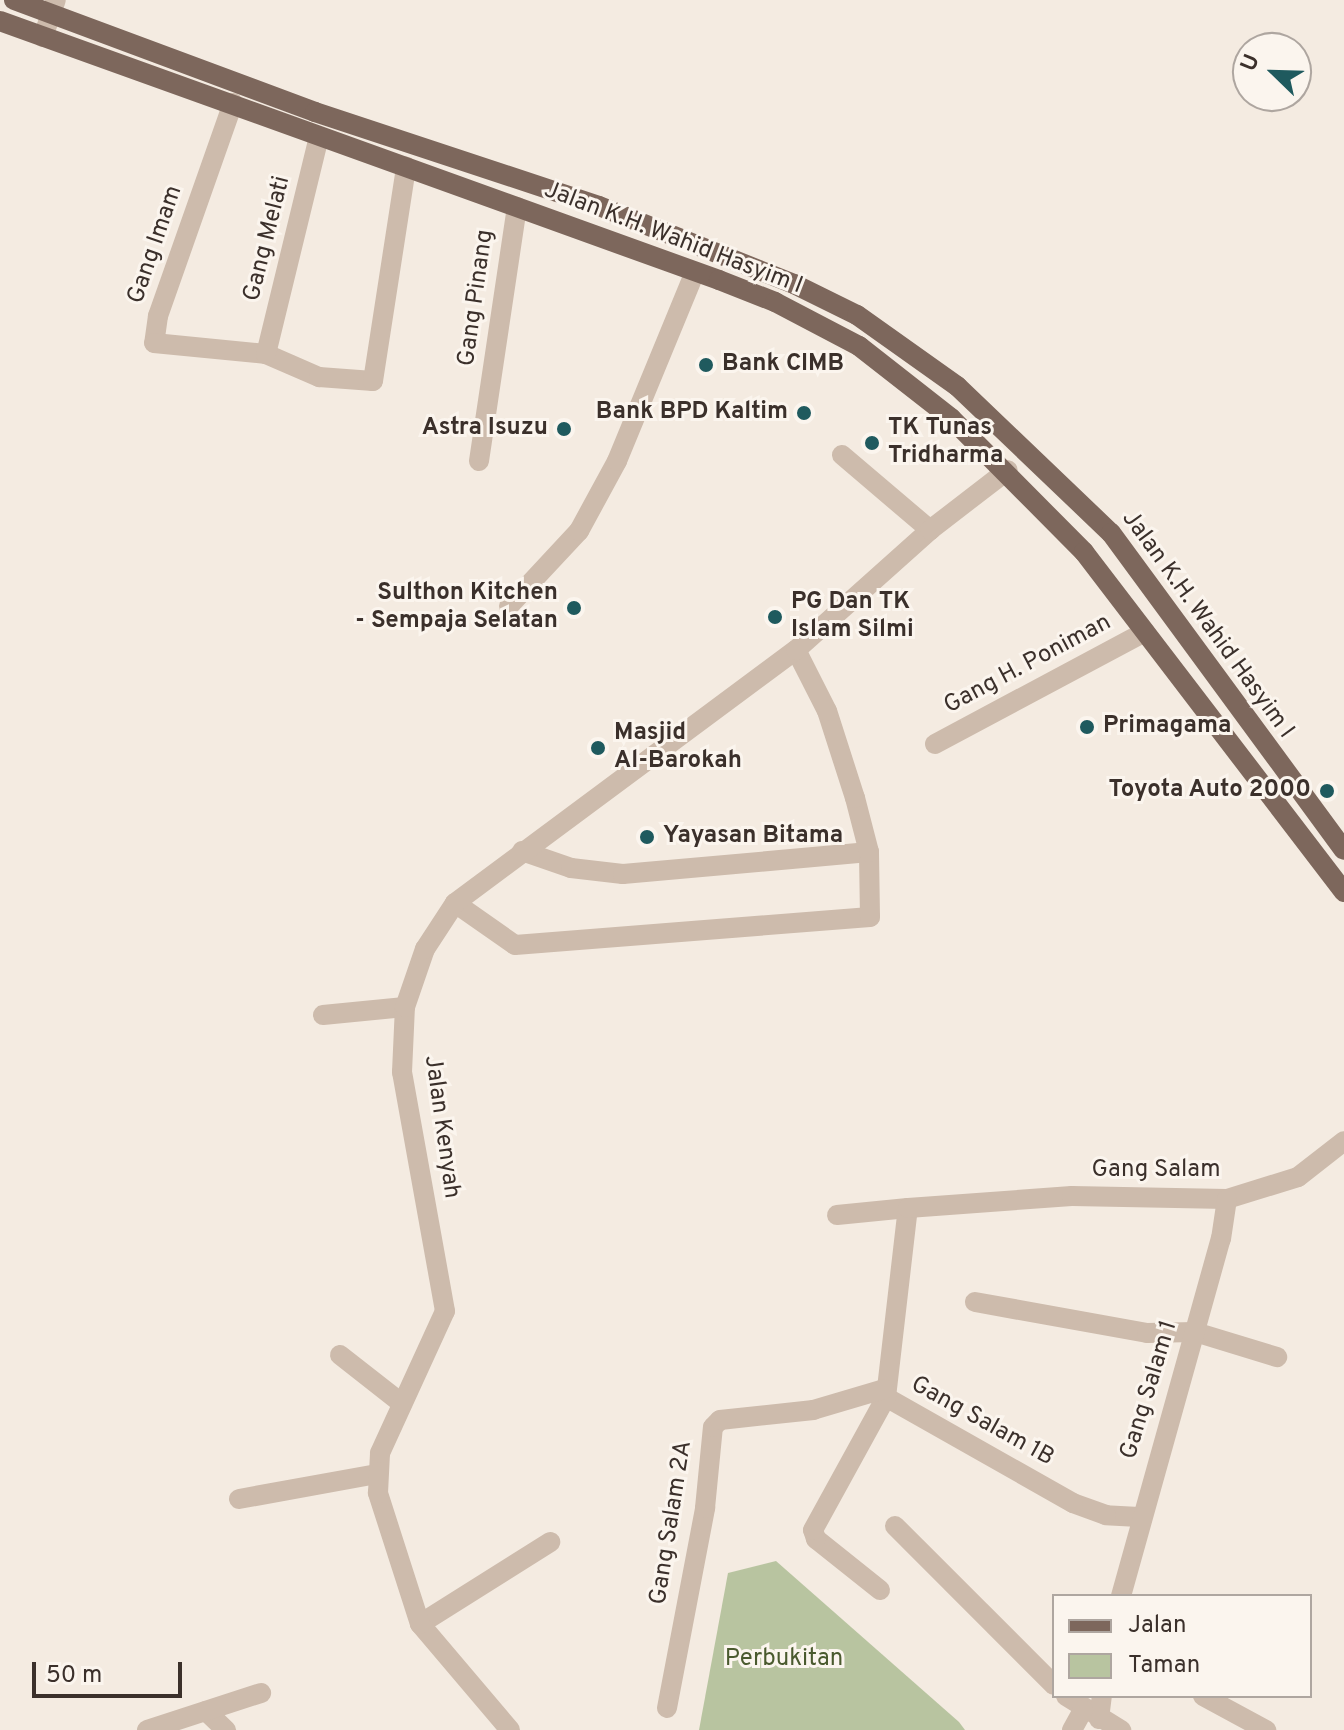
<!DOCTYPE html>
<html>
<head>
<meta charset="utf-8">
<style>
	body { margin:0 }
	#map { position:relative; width:1344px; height:1730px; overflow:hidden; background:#f4ebe1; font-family:Overpass,sans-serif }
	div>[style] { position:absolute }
	.green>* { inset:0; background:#b8c4a0 }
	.minor>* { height:20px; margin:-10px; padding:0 10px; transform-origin:10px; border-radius:10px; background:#cdbbac }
	.primary>* { height:20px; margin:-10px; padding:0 10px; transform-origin:10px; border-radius:10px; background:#7d675c }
	.dots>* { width:22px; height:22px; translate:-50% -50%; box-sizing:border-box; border:4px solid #fbf5ee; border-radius:50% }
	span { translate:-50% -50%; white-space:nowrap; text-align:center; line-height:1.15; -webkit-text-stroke:6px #fbf5ee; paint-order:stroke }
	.street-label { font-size:24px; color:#3b302b }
	.poi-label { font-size:24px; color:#3b302b; font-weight:700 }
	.left { translate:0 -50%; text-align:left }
	.right { translate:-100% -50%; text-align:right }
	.park-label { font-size:24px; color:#4a5a2e }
	.legend { position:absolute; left:1052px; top:1594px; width:260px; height:104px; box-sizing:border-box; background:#fbf5ee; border:2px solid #aea6a0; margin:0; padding:10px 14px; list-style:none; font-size:24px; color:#3b302b }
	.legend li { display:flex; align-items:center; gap:16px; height:40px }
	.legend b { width:40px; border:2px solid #aea6a0 }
	.north { position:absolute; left:1232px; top:32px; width:80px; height:80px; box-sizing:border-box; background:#fbf5ee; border:2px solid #aea6a0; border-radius:50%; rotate:293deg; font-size:22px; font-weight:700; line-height:32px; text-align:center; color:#3b302b }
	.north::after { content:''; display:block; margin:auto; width:28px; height:36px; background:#1f5a5e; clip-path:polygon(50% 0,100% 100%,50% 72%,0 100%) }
	.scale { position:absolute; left:32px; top:1662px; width:150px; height:36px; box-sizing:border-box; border:4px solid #3b302b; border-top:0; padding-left:10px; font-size:24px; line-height:28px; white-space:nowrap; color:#3b302b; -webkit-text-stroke:6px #fbf5ee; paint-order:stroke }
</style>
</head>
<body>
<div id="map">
	<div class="green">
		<div style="clip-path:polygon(776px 1561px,959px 1722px,965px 1730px,699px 1730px,728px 1573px)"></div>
	</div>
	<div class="minor">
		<div style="left:43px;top:37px;width:39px;rotate:-71deg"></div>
		<div style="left:233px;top:103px;width:226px;rotate:109.4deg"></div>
		<div style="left:158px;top:316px;width:27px;rotate:98deg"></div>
		<div style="left:154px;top:343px;width:113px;rotate:5.6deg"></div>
		<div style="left:266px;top:354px;width:58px;rotate:23.5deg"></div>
		<div style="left:319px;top:377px;width:54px;rotate:4.2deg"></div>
		<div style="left:373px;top:381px;width:217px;rotate:-81.2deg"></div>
		<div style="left:266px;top:354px;width:224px;rotate:-76.3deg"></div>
		<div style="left:842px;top:455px;width:116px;rotate:40.4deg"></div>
		<div style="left:479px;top:461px;width:257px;rotate:-81.5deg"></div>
		<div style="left:509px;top:606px;width:103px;rotate:-47deg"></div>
		<div style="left:579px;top:531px;width:80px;rotate:-61.5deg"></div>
		<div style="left:617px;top:461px;width:204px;rotate:-67.6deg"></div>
		<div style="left:935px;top:744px;width:238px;rotate:-28.1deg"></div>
		<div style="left:522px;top:851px;width:52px;rotate:19.1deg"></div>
		<div style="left:571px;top:868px;width:52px;rotate:6.6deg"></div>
		<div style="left:623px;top:874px;width:247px;rotate:-5.1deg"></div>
		<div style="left:455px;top:903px;width:73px;rotate:35deg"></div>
		<div style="left:515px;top:945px;width:356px;rotate:-4.5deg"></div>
		<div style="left:870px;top:917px;width:65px;rotate:-90.9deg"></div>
		<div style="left:869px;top:852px;width:56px;rotate:-104.5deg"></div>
		<div style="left:855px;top:798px;width:91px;rotate:-107.8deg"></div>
		<div style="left:827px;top:711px;width:68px;rotate:-116.9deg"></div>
		<div style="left:323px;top:1015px;width:82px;rotate:-5.6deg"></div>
		<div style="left:837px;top:1215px;width:71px;rotate:-5.6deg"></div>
		<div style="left:975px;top:1302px;width:175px;rotate:10.2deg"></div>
		<div style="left:1147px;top:1333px;width:48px;rotate:-1.2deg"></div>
		<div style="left:1195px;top:1332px;width:86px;rotate:17deg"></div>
		<div style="left:340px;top:1355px;width:76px;rotate:38.1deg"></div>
		<div style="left:239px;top:1499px;width:140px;rotate:-10.3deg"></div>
		<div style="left:1139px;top:1517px;width:33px;rotate:-177deg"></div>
		<div style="left:1106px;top:1515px;width:35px;rotate:-160deg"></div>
		<div style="left:1073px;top:1503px;width:215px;rotate:-150.5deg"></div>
		<div style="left:886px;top:1397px;width:190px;rotate:-83.4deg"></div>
		<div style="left:908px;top:1208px;width:164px;rotate:-4.2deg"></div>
		<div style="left:1072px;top:1196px;width:155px;rotate:1.1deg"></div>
		<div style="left:1227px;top:1199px;width:74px;rotate:-17.2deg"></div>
		<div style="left:1298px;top:1177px;width:58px;rotate:-38deg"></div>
		<div style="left:895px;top:1526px;width:225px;rotate:45deg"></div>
		<div style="left:880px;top:1590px;width:82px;rotate:-141.4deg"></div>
		<div style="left:816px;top:1539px;width:9px;rotate:-108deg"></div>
		<div style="left:813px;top:1530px;width:152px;rotate:-61.2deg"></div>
		<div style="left:1121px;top:1596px;width:371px;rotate:-74.4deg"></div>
		<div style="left:1221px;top:1239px;width:40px;rotate:-81.5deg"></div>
		<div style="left:420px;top:1624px;width:154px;rotate:-32.2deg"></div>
		<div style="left:1066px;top:1696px;width:65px;rotate:31.7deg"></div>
		<div style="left:1203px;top:1696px;width:72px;rotate:28.4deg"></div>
		<div style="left:667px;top:1708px;width:204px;rotate:-79.2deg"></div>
		<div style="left:705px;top:1508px;width:81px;rotate:-84.4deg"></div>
		<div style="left:713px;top:1427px;width:10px;rotate:-45deg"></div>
		<div style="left:720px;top:1420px;width:94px;rotate:-6.1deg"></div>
		<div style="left:813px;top:1410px;width:74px;rotate:-16.5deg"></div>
		<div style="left:206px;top:1711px;width:28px;rotate:44deg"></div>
		<div style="left:1099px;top:1719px;width:23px;rotate:-83deg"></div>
		<div style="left:147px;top:1730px;width:120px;rotate:-18deg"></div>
		<div style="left:510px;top:1730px;width:139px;rotate:-130.3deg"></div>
		<div style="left:420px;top:1624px;width:138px;rotate:-107.8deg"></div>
		<div style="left:378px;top:1493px;width:40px;rotate:-87.1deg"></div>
		<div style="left:380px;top:1453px;width:156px;rotate:-65.4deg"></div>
		<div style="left:445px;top:1311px;width:243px;rotate:-100.2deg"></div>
		<div style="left:402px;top:1072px;width:65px;rotate:-87.4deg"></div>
		<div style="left:405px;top:1007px;width:61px;rotate:-71deg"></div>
		<div style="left:425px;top:949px;width:55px;rotate:-56.9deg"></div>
		<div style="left:455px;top:903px;width:425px;rotate:-36.6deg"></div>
		<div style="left:796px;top:650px;width:180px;rotate:-41.8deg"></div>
		<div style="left:930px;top:530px;width:98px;rotate:-37.6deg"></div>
		<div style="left:1072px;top:1730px;width:23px;rotate:-61deg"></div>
	</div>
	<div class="primary">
		<div style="left:14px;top:0;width:321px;rotate:20.4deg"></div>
		<div style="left:315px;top:112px;width:299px;rotate:18.3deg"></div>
		<div style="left:599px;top:206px;width:210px;rotate:21.8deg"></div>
		<div style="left:794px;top:284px;width:70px;rotate:26.2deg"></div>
		<div style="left:857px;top:315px;width:123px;rotate:35.4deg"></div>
		<div style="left:957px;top:386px;width:213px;rotate:43.7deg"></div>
		<div style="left:1111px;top:533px;width:393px;rotate:53.7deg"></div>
		<div style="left:0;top:21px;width:764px;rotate:19.81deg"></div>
		<div style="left:719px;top:280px;width:60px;rotate:21.4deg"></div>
		<div style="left:775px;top:302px;width:95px;rotate:27.6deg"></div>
		<div style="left:859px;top:346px;width:117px;rotate:38deg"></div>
		<div style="left:951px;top:418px;width:189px;rotate:45.2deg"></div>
		<div style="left:1084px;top:552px;width:428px;rotate:52.6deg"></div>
	</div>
	<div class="dots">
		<div style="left:706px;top:365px;background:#1f5a5e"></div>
		<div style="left:804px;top:413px;background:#1f5a5e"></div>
		<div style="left:564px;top:429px;background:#1f5a5e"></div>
		<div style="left:872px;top:443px;background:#1f5a5e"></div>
		<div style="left:574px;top:608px;background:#1f5a5e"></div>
		<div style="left:775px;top:617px;background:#1f5a5e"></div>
		<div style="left:1087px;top:727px;background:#1f5a5e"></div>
		<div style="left:598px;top:748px;background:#1f5a5e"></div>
		<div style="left:1327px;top:791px;background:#1f5a5e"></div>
		<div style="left:647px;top:837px;background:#1f5a5e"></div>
	</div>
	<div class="street-label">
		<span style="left:268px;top:239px;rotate:-76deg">Gang Melati</span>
		<span style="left:673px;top:239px;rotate:21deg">Jalan K.H. Wahid Hasyim I</span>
		<span style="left:156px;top:245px;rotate:-71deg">Gang Imam</span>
		<span style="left:477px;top:298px;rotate:-82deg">Gang Pinang</span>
		<span style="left:1207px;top:625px;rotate:54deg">Jalan K.H. Wahid Hasyim I</span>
		<span style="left:1028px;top:665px;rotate:-28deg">Gang H. Poniman</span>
		<span style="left:441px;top:1127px;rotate:82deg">Jalan Kenyah</span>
		<span style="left:1156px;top:1171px">Gang Salam</span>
		<span style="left:1150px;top:1390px;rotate:-73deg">Gang Salam 1</span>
		<span style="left:982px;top:1422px;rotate:29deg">Gang Salam 1B</span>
		<span style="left:672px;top:1523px;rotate:-81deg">Gang Salam 2A</span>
	</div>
	<div class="poi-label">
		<span class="left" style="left:722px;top:365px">Bank CIMB</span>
		<span class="right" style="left:788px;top:413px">Bank BPD Kaltim</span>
		<span class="right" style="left:548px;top:429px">Astra Isuzu</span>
		<span class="left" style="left:888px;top:443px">TK Tunas<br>Tridharma</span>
		<span class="right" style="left:558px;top:608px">Sulthon Kitchen<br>- Sempaja Selatan</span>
		<span class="left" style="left:791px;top:617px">PG Dan TK<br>Islam Silmi</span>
		<span class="left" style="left:1103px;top:727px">Primagama</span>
		<span class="left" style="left:614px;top:748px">Masjid<br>Al-Barokah</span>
		<span class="right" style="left:1311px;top:791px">Toyota Auto 2000</span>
		<span class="left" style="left:663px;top:837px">Yayasan Bitama</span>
	</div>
	<div class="park-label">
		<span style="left:784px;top:1660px">Perbukitan</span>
	</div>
	<ul class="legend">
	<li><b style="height:10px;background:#7d675c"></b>Jalan</li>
	<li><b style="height:22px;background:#b8c4a0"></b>Taman</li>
	</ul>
	<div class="north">U</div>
	<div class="scale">50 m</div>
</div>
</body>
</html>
